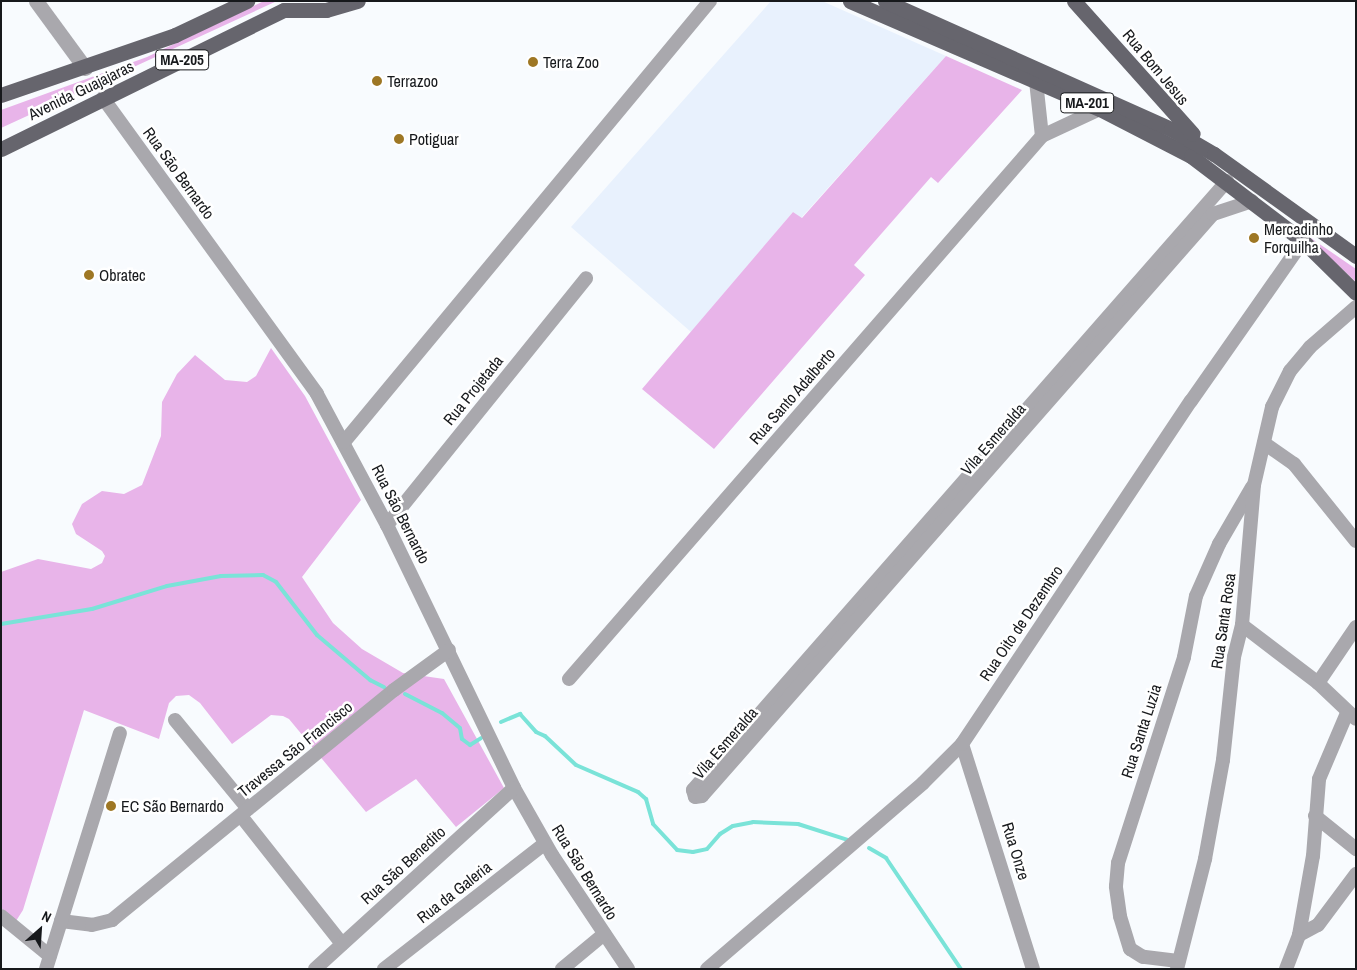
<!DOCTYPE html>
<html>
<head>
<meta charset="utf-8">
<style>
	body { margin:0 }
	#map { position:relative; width:1357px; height:970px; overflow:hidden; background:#f8fbfe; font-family:"Archivo Narrow",sans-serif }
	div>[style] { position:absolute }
	.built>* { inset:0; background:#e8f1fd }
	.green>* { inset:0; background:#e8b4e9 }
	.stream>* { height:4px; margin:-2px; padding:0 2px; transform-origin:2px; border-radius:2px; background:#7ae3d8 }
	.minor>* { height:14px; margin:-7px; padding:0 7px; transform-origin:7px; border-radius:7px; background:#a9a8ad }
	.tertiary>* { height:15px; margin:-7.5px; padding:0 7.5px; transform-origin:7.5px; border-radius:7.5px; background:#a9a8ad }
	.primary>* { height:15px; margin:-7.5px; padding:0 7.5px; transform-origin:7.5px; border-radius:7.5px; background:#66656d }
	.dots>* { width:14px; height:14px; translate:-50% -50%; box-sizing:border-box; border:2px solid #fff; border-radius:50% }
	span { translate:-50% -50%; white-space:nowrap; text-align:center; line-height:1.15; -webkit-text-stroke:5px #fff; paint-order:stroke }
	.shield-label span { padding:1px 4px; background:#fff; border:1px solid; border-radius:4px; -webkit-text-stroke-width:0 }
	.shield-label { font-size:15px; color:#17191c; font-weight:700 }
	.poi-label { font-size:16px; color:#17191c }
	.left { translate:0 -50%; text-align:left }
	.street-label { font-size:16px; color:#17191c }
	.frame { position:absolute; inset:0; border:2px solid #17191c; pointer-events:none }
	.north { position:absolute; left:15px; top:905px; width:50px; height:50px; -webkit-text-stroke:4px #fff; paint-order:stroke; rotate:26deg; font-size:14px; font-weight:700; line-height:20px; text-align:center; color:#17191c }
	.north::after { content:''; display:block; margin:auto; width:18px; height:22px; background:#17191c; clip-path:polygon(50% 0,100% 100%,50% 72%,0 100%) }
</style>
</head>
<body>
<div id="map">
	<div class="built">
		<div style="clip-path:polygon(771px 1px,822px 1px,946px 56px,801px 218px,793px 212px,691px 332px,571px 227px)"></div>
	</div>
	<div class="green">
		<div style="clip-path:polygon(264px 1px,277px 1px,1px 128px,1px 110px,147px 57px)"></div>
		<div style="clip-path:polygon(946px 56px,1022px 90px,938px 183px,931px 177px,854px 265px,865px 275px,714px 449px,642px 389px,793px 212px,802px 218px)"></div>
		<div style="clip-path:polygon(1302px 232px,1356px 269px,1356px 282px)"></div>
		<div style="clip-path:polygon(271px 348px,305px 396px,361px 500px,302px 577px,333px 623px,362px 649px,403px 673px,444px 679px,504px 788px,456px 827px,416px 779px,366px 812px,289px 719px,283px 716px,271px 715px,232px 744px,200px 703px,189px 695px,176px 696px,169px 703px,159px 739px,84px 710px,23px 910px,16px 921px,1px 908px,1px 572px,38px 559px,91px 569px,102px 563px,105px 556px,102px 551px,76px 534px,72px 524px,82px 504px,102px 491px,124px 494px,142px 485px,161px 436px,162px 402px,177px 374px,195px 355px,225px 380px,247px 382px,256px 376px)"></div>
	</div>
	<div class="stream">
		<div style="left:1px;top:624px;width:92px;rotate:-9.4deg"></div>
		<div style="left:92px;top:609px;width:78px;rotate:-17deg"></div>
		<div style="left:167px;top:586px;width:55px;rotate:-10.5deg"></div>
		<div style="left:221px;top:576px;width:42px;rotate:-1.4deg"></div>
		<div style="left:263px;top:575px;width:15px;rotate:28deg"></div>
		<div style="left:276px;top:582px;width:67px;rotate:52.3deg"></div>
		<div style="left:317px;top:635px;width:70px;rotate:40.3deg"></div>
		<div style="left:370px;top:680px;width:16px;rotate:27deg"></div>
		<div style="left:405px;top:694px;width:42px;rotate:27.2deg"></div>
		<div style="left:442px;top:713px;width:23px;rotate:40deg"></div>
		<div style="left:460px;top:728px;width:11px;rotate:80deg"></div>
		<div style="left:462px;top:739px;width:10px;rotate:37deg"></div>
		<div style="left:470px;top:745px;width:13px;rotate:-32deg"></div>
		<div style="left:501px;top:722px;width:21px;rotate:-23deg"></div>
		<div style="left:520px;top:714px;width:24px;rotate:48deg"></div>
		<div style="left:536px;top:732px;width:10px;rotate:24deg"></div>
		<div style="left:545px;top:736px;width:42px;rotate:43.1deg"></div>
		<div style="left:576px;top:765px;width:68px;rotate:23.5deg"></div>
		<div style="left:638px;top:792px;width:11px;rotate:41deg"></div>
		<div style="left:646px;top:799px;width:26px;rotate:74deg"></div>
		<div style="left:653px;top:824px;width:35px;rotate:47deg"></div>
		<div style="left:677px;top:850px;width:16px;rotate:7deg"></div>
		<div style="left:693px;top:852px;width:14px;rotate:-12deg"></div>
		<div style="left:707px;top:849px;width:20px;rotate:-49deg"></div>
		<div style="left:720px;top:834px;width:15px;rotate:-32deg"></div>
		<div style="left:733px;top:826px;width:20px;rotate:-11deg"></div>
		<div style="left:753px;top:822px;width:45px;rotate:2.5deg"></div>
		<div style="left:798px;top:824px;width:52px;rotate:17.7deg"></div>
		<div style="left:869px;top:848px;width:20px;rotate:30deg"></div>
		<div style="left:886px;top:858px;width:134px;rotate:56deg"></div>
	</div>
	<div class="minor">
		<div style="left:1036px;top:81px;width:55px;rotate:83.8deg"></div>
		<div style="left:103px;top:98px;width:365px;rotate:54.1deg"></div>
		<div style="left:317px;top:394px;width:149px;rotate:61.9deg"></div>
		<div style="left:387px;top:525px;width:292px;rotate:64.2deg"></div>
		<div style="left:514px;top:788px;width:77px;rotate:60.4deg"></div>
		<div style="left:552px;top:855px;width:137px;rotate:56.3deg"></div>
		<div style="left:1227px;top:181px;width:810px;rotate:131.25deg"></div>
		<div style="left:693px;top:790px;width:7px;rotate:74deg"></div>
		<div style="left:695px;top:797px;width:7px;rotate:-8deg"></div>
		<div style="left:702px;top:796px;width:774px;rotate:-48.72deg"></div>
		<div style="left:1213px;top:214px;width:41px;rotate:-18.4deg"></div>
		<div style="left:344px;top:442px;width:573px;rotate:-50.31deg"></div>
		<div style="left:1264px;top:443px;width:37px;rotate:35deg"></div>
		<div style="left:1294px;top:464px;width:99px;rotate:51.2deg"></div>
		<div style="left:387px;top:525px;width:317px;rotate:-51.1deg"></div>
		<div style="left:1242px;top:625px;width:96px;rotate:37.3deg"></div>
		<div style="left:1318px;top:683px;width:52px;rotate:43.5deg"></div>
		<div style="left:569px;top:679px;width:720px;rotate:-48.94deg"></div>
		<div style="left:1042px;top:136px;width:64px;rotate:-25deg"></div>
		<div style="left:1318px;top:683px;width:68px;rotate:-55.8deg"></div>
		<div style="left:175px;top:720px;width:115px;rotate:50.6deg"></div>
		<div style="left:962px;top:744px;width:236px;rotate:72.5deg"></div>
		<div style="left:241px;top:816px;width:163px;rotate:51.7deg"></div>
		<div style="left:1315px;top:816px;width:53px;rotate:38.8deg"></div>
		<div style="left:1px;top:916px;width:63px;rotate:39.2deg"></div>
		<div style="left:61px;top:921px;width:31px;rotate:7deg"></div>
		<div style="left:92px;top:925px;width:21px;rotate:-14deg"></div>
		<div style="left:112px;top:920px;width:364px;rotate:-39.2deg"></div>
		<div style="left:394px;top:690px;width:68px;rotate:-36deg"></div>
		<div style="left:1299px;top:935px;width:21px;rotate:-28deg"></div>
		<div style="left:1318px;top:925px;width:64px;rotate:-53.3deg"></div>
		<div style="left:1178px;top:961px;width:35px;rotate:-173deg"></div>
		<div style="left:1143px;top:957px;width:15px;rotate:-148deg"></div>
		<div style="left:1130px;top:949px;width:34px;rotate:-107deg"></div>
		<div style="left:1120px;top:916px;width:30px;rotate:-98deg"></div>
		<div style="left:1116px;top:886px;width:23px;rotate:-85deg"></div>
		<div style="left:1118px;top:863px;width:216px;rotate:-72.2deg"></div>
		<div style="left:1184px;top:657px;width:62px;rotate:-78.9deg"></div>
		<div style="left:1196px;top:596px;width:57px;rotate:-66.1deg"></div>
		<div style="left:1219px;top:544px;width:66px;rotate:-59.9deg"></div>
		<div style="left:46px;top:969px;width:247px;rotate:-72.6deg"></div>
		<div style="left:315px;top:969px;width:269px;rotate:-42.3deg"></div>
		<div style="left:384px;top:969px;width:204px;rotate:-38deg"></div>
		<div style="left:562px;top:969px;width:55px;rotate:-39.8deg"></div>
		<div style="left:707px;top:969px;width:285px;rotate:-40.7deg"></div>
		<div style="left:923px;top:783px;width:55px;rotate:-45deg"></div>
		<div style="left:962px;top:744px;width:412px;rotate:-56.3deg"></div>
		<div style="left:1191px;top:401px;width:195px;rotate:-55deg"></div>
		<div style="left:1177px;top:969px;width:114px;rotate:-75.7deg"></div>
		<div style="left:1205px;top:859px;width:101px;rotate:-79.7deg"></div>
		<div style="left:1223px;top:760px;width:104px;rotate:-83.9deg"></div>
		<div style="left:1234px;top:657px;width:33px;rotate:-76deg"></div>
		<div style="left:1242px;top:625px;width:141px;rotate:-85.1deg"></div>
		<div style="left:1254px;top:485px;width:80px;rotate:-77deg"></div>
		<div style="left:1272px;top:407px;width:40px;rotate:-63.4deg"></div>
		<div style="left:1290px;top:371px;width:31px;rotate:-50deg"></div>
		<div style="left:1310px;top:347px;width:61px;rotate:-41deg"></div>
		<div style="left:1286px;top:969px;width:36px;rotate:-69deg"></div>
		<div style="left:1299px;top:935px;width:80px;rotate:-80deg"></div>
		<div style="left:1313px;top:856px;width:77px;rotate:-85.5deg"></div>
		<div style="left:1319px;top:779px;width:72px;rotate:-67deg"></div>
	</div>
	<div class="tertiary">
		<div style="left:36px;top:1px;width:83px;rotate:53.8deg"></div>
	</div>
	<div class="primary">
		<div style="left:850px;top:1px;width:272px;rotate:23.4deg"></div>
		<div style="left:1100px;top:109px;width:102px;rotate:27.3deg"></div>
		<div style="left:1191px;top:156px;width:141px;rotate:37.2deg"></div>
		<div style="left:1303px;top:241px;width:74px;rotate:44.5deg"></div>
		<div style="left:885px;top:1px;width:313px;rotate:24.1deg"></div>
		<div style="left:1171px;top:129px;width:50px;rotate:30.2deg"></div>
		<div style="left:1214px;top:154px;width:175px;rotate:35.7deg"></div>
		<div style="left:1074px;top:1px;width:178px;rotate:48.2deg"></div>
		<div style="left:1px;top:95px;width:184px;rotate:-19deg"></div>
		<div style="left:175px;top:35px;width:80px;rotate:-25.3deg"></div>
		<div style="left:1px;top:149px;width:315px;rotate:-26.2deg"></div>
		<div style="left:284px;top:10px;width:42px"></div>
		<div style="left:326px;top:10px;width:33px;rotate:-16deg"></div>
	</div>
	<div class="dots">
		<div style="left:533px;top:62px;background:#9e7724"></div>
		<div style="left:377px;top:81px;background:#9e7724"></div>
		<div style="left:399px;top:139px;background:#9e7724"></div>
		<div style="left:1254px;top:238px;background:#9e7724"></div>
		<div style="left:89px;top:275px;background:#9e7724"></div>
		<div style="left:111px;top:806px;background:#9e7724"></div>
	</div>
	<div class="shield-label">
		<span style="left:182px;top:60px">MA-205</span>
		<span style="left:1087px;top:103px">MA-201</span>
	</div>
	<div class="poi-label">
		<span class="left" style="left:543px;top:62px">Terra Zoo</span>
		<span class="left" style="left:387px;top:81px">Terrazoo</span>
		<span class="left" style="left:409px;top:139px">Potiguar</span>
		<span class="left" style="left:1264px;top:238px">Mercadinho<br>Forquilha</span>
		<span class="left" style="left:99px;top:275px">Obratec</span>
		<span class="left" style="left:121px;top:806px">EC São Bernardo</span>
	</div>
	<div class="street-label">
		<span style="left:1156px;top:67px;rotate:50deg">Rua Bom Jesus</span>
		<span style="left:81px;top:90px;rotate:-26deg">Avenida Guajajaras</span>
		<span style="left:179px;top:173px;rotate:54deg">Rua São Bernardo</span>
		<span style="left:473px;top:390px;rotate:-51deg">Rua Projetada</span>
		<span style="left:792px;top:396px;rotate:-49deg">Rua Santo Adalberto</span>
		<span style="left:993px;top:439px;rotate:-49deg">Vila Esmeralda</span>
		<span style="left:401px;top:514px;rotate:63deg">Rua São Bernardo</span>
		<span style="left:1223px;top:621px;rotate:-82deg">Rua Santa Rosa</span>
		<span style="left:1021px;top:623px;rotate:-56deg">Rua Oito de Dezembro</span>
		<span style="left:1141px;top:731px;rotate:-72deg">Rua Santa Luzia</span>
		<span style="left:725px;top:743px;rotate:-49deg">Vila Esmeralda</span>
		<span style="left:295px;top:749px;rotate:-39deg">Travessa São Francisco</span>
		<span style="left:1016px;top:851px;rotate:73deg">Rua Onze</span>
		<span style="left:403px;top:865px;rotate:-42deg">Rua São Benedito</span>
		<span style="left:585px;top:872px;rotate:58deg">Rua São Bernardo</span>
		<span style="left:454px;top:892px;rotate:-38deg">Rua da Galeria</span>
	</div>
	<div class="frame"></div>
	<div class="north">N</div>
</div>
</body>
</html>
